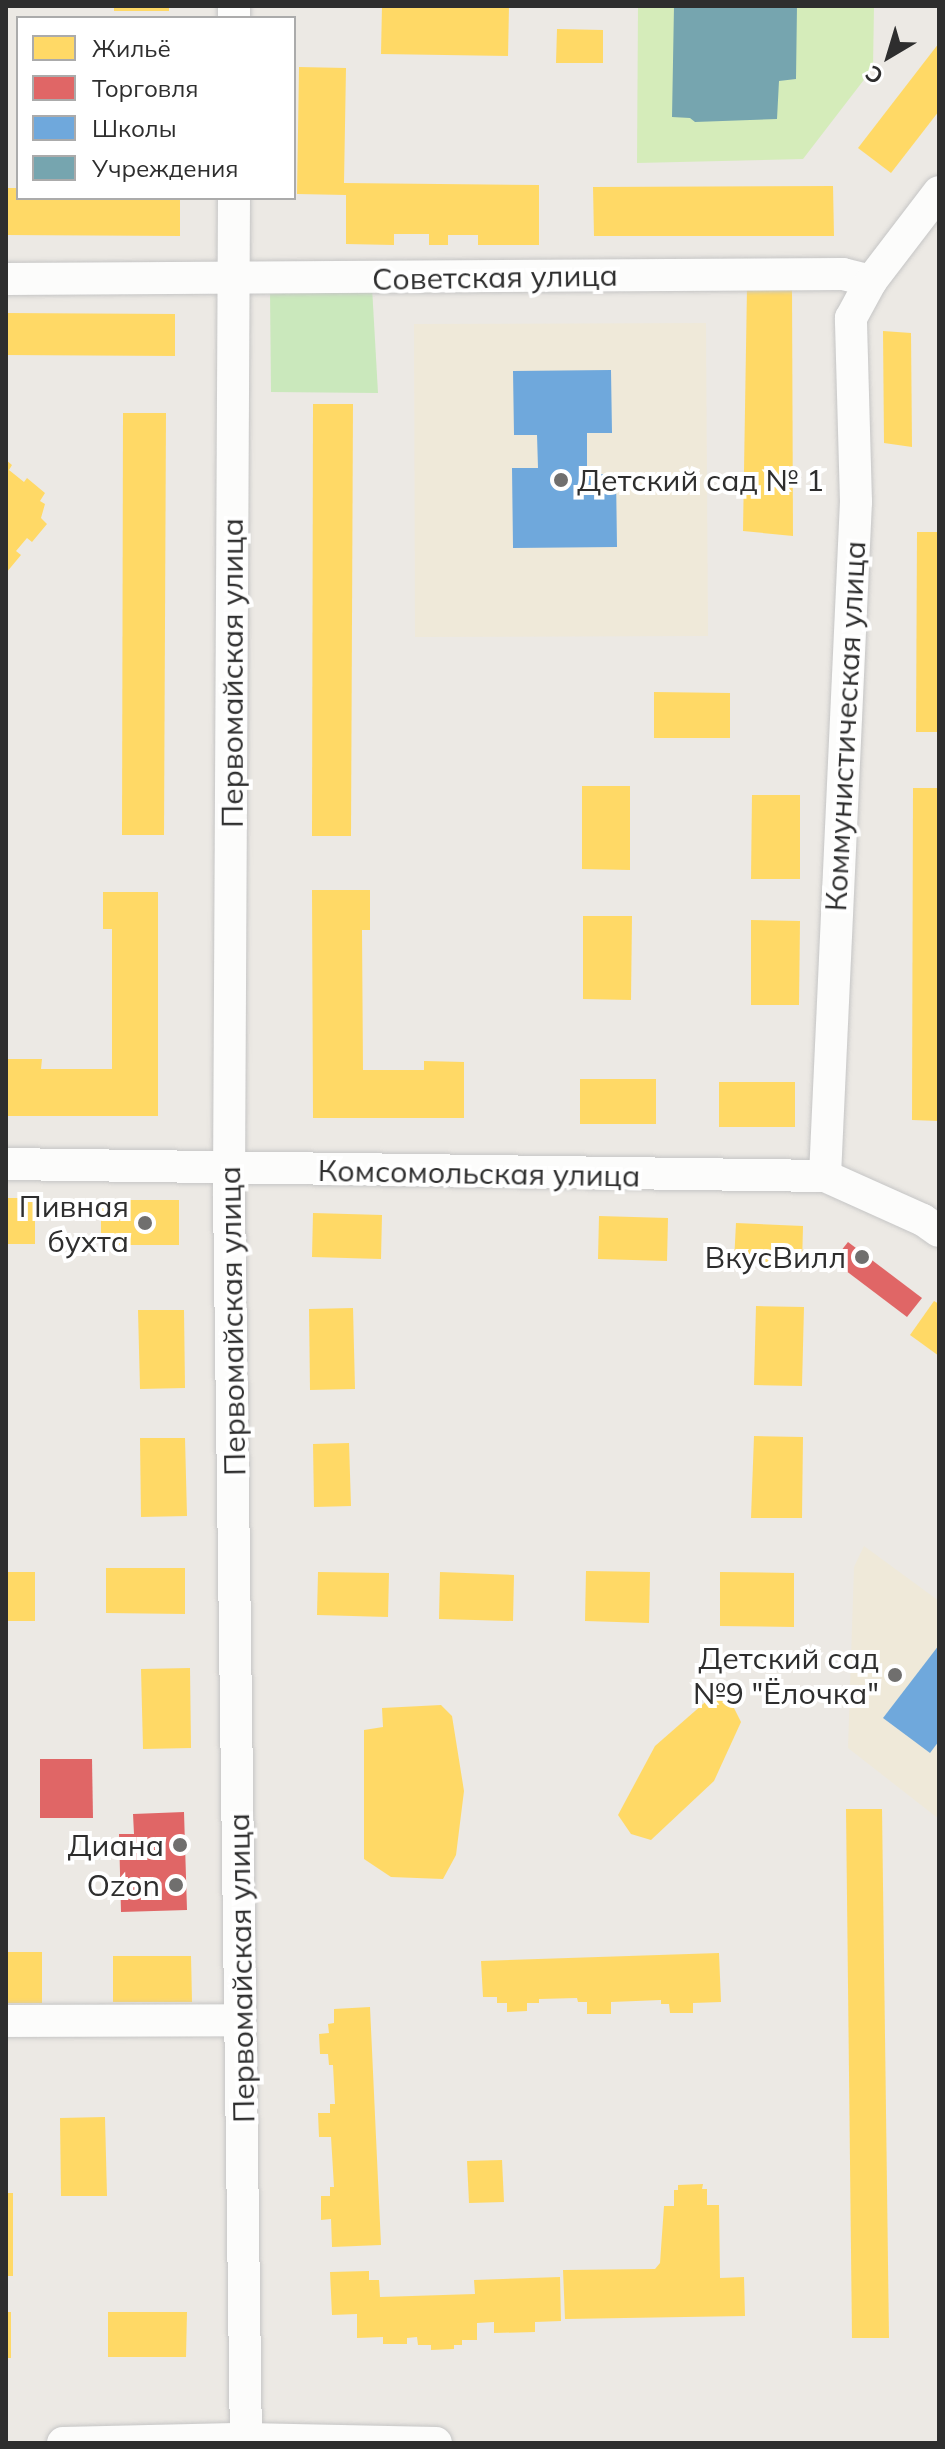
<!DOCTYPE html>
<html>
<head>
<meta charset="utf-8">
<style>
	body { margin:0 }
	#map { position:relative; width:945px; height:2449px; overflow:hidden; background:#ece9e4; font-family:Mulish,sans-serif }
	div>[style] { position:absolute }
	.education>* { inset:0; background:#efe9d9 }
	.green>* { inset:0; background:#cae8bc }
	.pitch>* { inset:0; background:#d5ecba }
	.homes>* { inset:0; background:#ffd966 }
	.shops>* { inset:0; background:#e06666 }
	.schools>* { inset:0; background:#6fa8dc }
	.public>* { inset:0; background:#76a5af }
	.roads { filter:drop-shadow(0 0 2px #c5c5c5) drop-shadow(0 0 2px #c5c5c5) }
	.minor>* { height:32px; margin:-16px; padding:0 16px; transform-origin:16px; border-radius:16px; background:#fcfcfb }
	.dots>* { width:22px; height:22px; translate:-50% -50%; box-sizing:border-box; border:4px solid #fff; border-radius:50% }
	span { translate:-50% -50%; white-space:nowrap; text-align:center; line-height:1.15; -webkit-text-stroke:8px #fff; paint-order:stroke }
	.street-label { font-size:30px; color:#2e2e2e }
	.poi-label { font-size:30px; color:#2e2e2e }
	.left { translate:0 -50%; text-align:left }
	.right { translate:-100% -50%; text-align:right }
	.frame { position:absolute; inset:0; border:8px solid #2e2e2e; pointer-events:none }
	.legend { position:absolute; left:16px; top:16px; width:280px; height:184px; box-sizing:border-box; background:#fff; border:2px solid #ababab; margin:0; padding:10px 14px; list-style:none; font-size:24px; color:#2e2e2e }
	.legend li { display:flex; align-items:center; gap:16px; height:40px }
	.legend b { width:40px; border:2px solid #ababab }
	.north { position:absolute; left:849px; top:16px; width:80px; height:80px; -webkit-text-stroke:6px #fff; paint-order:stroke; rotate:218deg; font-size:22px; font-weight:700; line-height:32px; text-align:center; color:#2e2e2e }
	.north::after { content:''; display:block; margin:auto; width:28px; height:36px; background:#2e2e2e; clip-path:polygon(50% 0,100% 100%,50% 72%,0 100%) }
</style>
</head>
<body>
<div id="map">
	<div class="education">
		<div style="clip-path:polygon(706px 323px,708px 636px,415px 637px,414px 324px)"></div>
		<div style="clip-path:polygon(864px 1546px,939px 1601px,939px 1819px,848px 1748px,854px 1567px)"></div>
	</div>
	<div class="green">
		<div style="clip-path:polygon(372px 287px,378px 393px,271px 392px,270px 290px)"></div>
	</div>
	<div class="pitch">
		<div style="clip-path:polygon(638px 6px,874px 6px,873px 68px,803px 159px,637px 163px)"></div>
	</div>
	<div class="homes">
		<div style="clip-path:polygon(114px 6px,169px 6px,169px 11px,114px 11px)"></div>
		<div style="clip-path:polygon(382px 6px,509px 6px,508px 56px,381px 54px)"></div>
		<div style="clip-path:polygon(557px 29px,603px 30px,603px 63px,556px 63px)"></div>
		<div style="clip-path:polygon(939px 43px,939px 111px,891px 173px,858px 148px)"></div>
		<div style="clip-path:polygon(299px 67px,346px 68px,344px 183px,539px 185px,539px 245px,478px 245px,478px 235px,448px 235px,448px 245px,429px 245px,429px 234px,394px 234px,394px 245px,346px 244px,346px 195px,297px 194px)"></div>
		<div style="clip-path:polygon(833px 186px,834px 236px,594px 236px,593px 187px)"></div>
		<div style="clip-path:polygon(6px 188px,18px 188px,18px 198px,180px 198px,180px 236px,6px 235px)"></div>
		<div style="clip-path:polygon(747px 287px,792px 289px,793px 536px,743px 531px)"></div>
		<div style="clip-path:polygon(6px 313px,175px 314px,175px 356px,6px 355px)"></div>
		<div style="clip-path:polygon(883px 331px,911px 333px,912px 447px,884px 443px)"></div>
		<div style="clip-path:polygon(313px 404px,353px 404px,351px 836px,312px 836px)"></div>
		<div style="clip-path:polygon(123px 413px,166px 413px,164px 835px,122px 835px)"></div>
		<div style="clip-path:polygon(6px 460px,12px 465px,9px 470px,24px 482px,27px 478px,45px 493px,40px 501px,45px 504px,41px 518px,47px 524px,32px 542px,27px 538px,16px 551px,21px 555px,6px 573px)"></div>
		<div style="clip-path:polygon(917px 532px,939px 532px,939px 732px,916px 732px)"></div>
		<div style="clip-path:polygon(654px 692px,730px 693px,730px 738px,654px 738px)"></div>
		<div style="clip-path:polygon(582px 786px,630px 786px,630px 870px,582px 869px)"></div>
		<div style="clip-path:polygon(913px 788px,939px 788px,939px 1121px,912px 1120px)"></div>
		<div style="clip-path:polygon(752px 795px,800px 795px,800px 879px,751px 879px)"></div>
		<div style="clip-path:polygon(312px 890px,370px 890px,370px 930px,362px 930px,363px 1070px,424px 1070px,424px 1061px,464px 1062px,464px 1118px,313px 1118px)"></div>
		<div style="clip-path:polygon(103px 892px,158px 892px,158px 1116px,7px 1116px,7px 1059px,42px 1059px,41px 1069px,112px 1069px,112px 929px,103px 929px)"></div>
		<div style="clip-path:polygon(583px 916px,632px 916px,631px 1000px,583px 999px)"></div>
		<div style="clip-path:polygon(751px 920px,800px 921px,799px 1005px,751px 1005px)"></div>
		<div style="clip-path:polygon(580px 1079px,656px 1079px,656px 1124px,580px 1124px)"></div>
		<div style="clip-path:polygon(719px 1082px,795px 1082px,795px 1127px,719px 1127px)"></div>
		<div style="clip-path:polygon(6px 1198px,35px 1198px,35px 1244px,6px 1244px)"></div>
		<div style="clip-path:polygon(101px 1200px,179px 1200px,179px 1245px,101px 1245px)"></div>
		<div style="clip-path:polygon(313px 1213px,382px 1215px,381px 1259px,312px 1257px)"></div>
		<div style="clip-path:polygon(599px 1216px,668px 1218px,667px 1261px,598px 1259px)"></div>
		<div style="clip-path:polygon(736px 1223px,803px 1226px,802px 1265px,734px 1262px)"></div>
		<div style="clip-path:polygon(934px 1301px,939px 1304px,939px 1356px,910px 1335px)"></div>
		<div style="clip-path:polygon(756px 1306px,804px 1307px,802px 1386px,754px 1385px)"></div>
		<div style="clip-path:polygon(353px 1308px,355px 1389px,310px 1390px,309px 1309px)"></div>
		<div style="clip-path:polygon(138px 1310px,184px 1310px,185px 1388px,140px 1389px)"></div>
		<div style="clip-path:polygon(754px 1436px,803px 1437px,802px 1518px,751px 1518px)"></div>
		<div style="clip-path:polygon(140px 1438px,185px 1438px,187px 1516px,141px 1517px)"></div>
		<div style="clip-path:polygon(349px 1443px,351px 1506px,314px 1507px,313px 1444px)"></div>
		<div style="clip-path:polygon(106px 1568px,185px 1568px,185px 1614px,106px 1613px)"></div>
		<div style="clip-path:polygon(586px 1571px,650px 1572px,649px 1623px,585px 1621px)"></div>
		<div style="clip-path:polygon(6px 1572px,35px 1572px,35px 1621px,6px 1621px)"></div>
		<div style="clip-path:polygon(318px 1572px,389px 1573px,388px 1617px,317px 1615px)"></div>
		<div style="clip-path:polygon(440px 1572px,514px 1575px,513px 1621px,439px 1619px)"></div>
		<div style="clip-path:polygon(720px 1572px,794px 1573px,794px 1627px,720px 1626px)"></div>
		<div style="clip-path:polygon(190px 1668px,191px 1748px,143px 1749px,141px 1669px)"></div>
		<div style="clip-path:polygon(711px 1697px,732px 1704px,741px 1722px,714px 1781px,651px 1840px,631px 1834px,618px 1815px,655px 1746px)"></div>
		<div style="clip-path:polygon(441px 1705px,452px 1716px,464px 1791px,456px 1855px,443px 1879px,391px 1877px,364px 1859px,364px 1730px,383px 1727px,382px 1708px)"></div>
		<div style="clip-path:polygon(846px 1809px,882px 1809px,889px 2338px,852px 2338px)"></div>
		<div style="clip-path:polygon(6px 1952px,42px 1952px,42px 2003px,6px 2003px)"></div>
		<div style="clip-path:polygon(719px 1953px,721px 2002px,693px 2003px,693px 2013px,670px 2013px,669px 2004px,661px 2004px,661px 2000px,611px 2002px,611px 2014px,587px 2014px,587px 2002px,578px 2002px,577px 1998px,539px 1999px,539px 2003px,527px 2003px,527px 2011px,507px 2012px,507px 2003px,497px 2003px,497px 1997px,483px 1997px,481px 1961px)"></div>
		<div style="clip-path:polygon(113px 1956px,191px 1956px,192px 2002px,113px 2002px)"></div>
		<div style="clip-path:polygon(370px 2007px,381px 2245px,332px 2247px,331px 2219px,321px 2220px,321px 2196px,330px 2196px,330px 2187px,334px 2187px,331px 2137px,319px 2137px,318px 2113px,330px 2113px,330px 2104px,335px 2104px,333px 2065px,329px 2065px,328px 2054px,320px 2054px,319px 2034px,329px 2033px,328px 2024px,334px 2023px,334px 2009px)"></div>
		<div style="clip-path:polygon(105px 2117px,107px 2196px,61px 2196px,60px 2118px)"></div>
		<div style="clip-path:polygon(502px 2160px,504px 2202px,469px 2203px,467px 2161px)"></div>
		<div style="clip-path:polygon(703px 2184px,702px 2189px,707px 2189px,707px 2205px,719px 2205px,720px 2278px,744px 2277px,745px 2316px,565px 2319px,563px 2270px,655px 2269px,660px 2263px,664px 2206px,674px 2206px,674px 2190px,678px 2190px,678px 2185px)"></div>
		<div style="clip-path:polygon(6px 2193px,13px 2193px,13px 2276px,6px 2276px)"></div>
		<div style="clip-path:polygon(369px 2271px,369px 2280px,379px 2280px,380px 2297px,475px 2294px,474px 2280px,560px 2277px,561px 2321px,535px 2322px,535px 2332px,494px 2333px,494px 2322px,477px 2323px,477px 2340px,462px 2340px,462px 2345px,454px 2345px,454px 2349px,431px 2350px,431px 2345px,418px 2345px,417px 2337px,407px 2338px,407px 2344px,383px 2344px,383px 2337px,357px 2338px,357px 2314px,332px 2315px,330px 2272px)"></div>
		<div style="clip-path:polygon(6px 2312px,11px 2312px,11px 2358px,6px 2358px)"></div>
		<div style="clip-path:polygon(108px 2312px,187px 2312px,186px 2357px,108px 2357px)"></div>
	</div>
	<div class="shops">
		<div style="clip-path:polygon(848px 1242px,922px 1298px,907px 1317px,833px 1261px)"></div>
		<div style="clip-path:polygon(40px 1759px,92px 1759px,93px 1818px,40px 1818px)"></div>
		<div style="clip-path:polygon(184px 1812px,187px 1910px,121px 1912px,119px 1834px,134px 1834px,133px 1814px)"></div>
	</div>
	<div class="schools">
		<div style="clip-path:polygon(611px 370px,612px 433px,587px 433px,587px 474px,616px 474px,617px 547px,513px 548px,512px 468px,538px 468px,537px 435px,514px 435px,513px 371px)"></div>
		<div style="clip-path:polygon(939px 1645px,939px 1741px,930px 1753px,883px 1718px)"></div>
	</div>
	<div class="public">
		<div style="clip-path:polygon(674px 6px,797px 6px,796px 79px,779px 81px,777px 119px,695px 122px,690px 118px,672px 117px)"></div>
	</div>
	<div class="roads">
		<div class="minor">
			<div style="left:234px;top:18px;width:12px;rotate:-90deg"></div>
			<div style="left:234px;top:198px;width:998px;rotate:90.29deg"></div>
			<div style="left:229px;top:1196px;width:1247px;rotate:89.22deg"></div>
			<div style="left:6px;top:279px;width:837px;rotate:-0.34deg"></div>
			<div style="left:843px;top:274px;width:29px;rotate:14deg"></div>
			<div style="left:6px;top:1164px;width:819px;rotate:0.84deg"></div>
			<div style="left:825px;top:1176px;width:107px;rotate:24.2deg"></div>
			<div style="left:923px;top:1220px;width:19px;rotate:35deg"></div>
			<div style="left:825px;top:1176px;width:675px;rotate:-87.37deg"></div>
			<div style="left:856px;top:502px;width:184px;rotate:-91.6deg"></div>
			<div style="left:851px;top:318px;width:42px;rotate:-61.6deg"></div>
			<div style="left:871px;top:281px;width:112px;rotate:-52.6deg"></div>
			<div style="left:6px;top:2021px;width:234px;rotate:-0.2deg"></div>
			<div style="left:63px;top:2443px;width:183px;rotate:-1.3deg"></div>
			<div style="left:246px;top:2439px;width:190px;rotate:1.2deg"></div>
		</div>
	</div>
	<div class="dots">
		<div style="left:561px;top:480px;background:#706f6e"></div>
		<div style="left:145px;top:1223px;background:#706f6e"></div>
		<div style="left:862px;top:1257px;background:#706f6e"></div>
		<div style="left:895px;top:1675px;background:#706f6e"></div>
		<div style="left:180px;top:1845px;background:#706f6e"></div>
		<div style="left:176px;top:1885px;background:#706f6e"></div>
	</div>
	<div class="street-label">
		<span style="left:495px;top:277px;rotate:-1deg">Советская улица</span>
		<span style="left:232px;top:673px;rotate:-90deg">Первомайская улица</span>
		<span style="left:845px;top:726px;rotate:-87deg">Коммунистическая улица</span>
		<span style="left:479px;top:1173px;rotate:1deg">Комсомольская улица</span>
		<span style="left:232px;top:1321px;rotate:-91deg">Первомайская улица</span>
		<span style="left:241px;top:1968px;rotate:-91deg">Первомайская улица</span>
	</div>
	<div class="poi-label">
		<span class="left" style="left:577px;top:480px">Детский сад № 1</span>
		<span class="right" style="left:129px;top:1223px">Пивная<br>бухта</span>
		<span class="right" style="left:846px;top:1257px">ВкусВилл</span>
		<span class="right" style="left:879px;top:1675px">Детский сад<br>№9 "Ёлочка"</span>
		<span class="right" style="left:164px;top:1845px">Диана</span>
		<span class="right" style="left:160px;top:1885px">Ozon</span>
	</div>
	<div class="frame"></div>
	<ul class="legend">
	<li><b style="height:22px;background:#ffd966"></b>Жильё</li>
	<li><b style="height:22px;background:#e06666"></b>Торговля</li>
	<li><b style="height:22px;background:#6fa8dc"></b>Школы</li>
	<li><b style="height:22px;background:#76a5af"></b>Учреждения</li>
	</ul>
	<div class="north">С</div>
</div>
</body>
</html>
